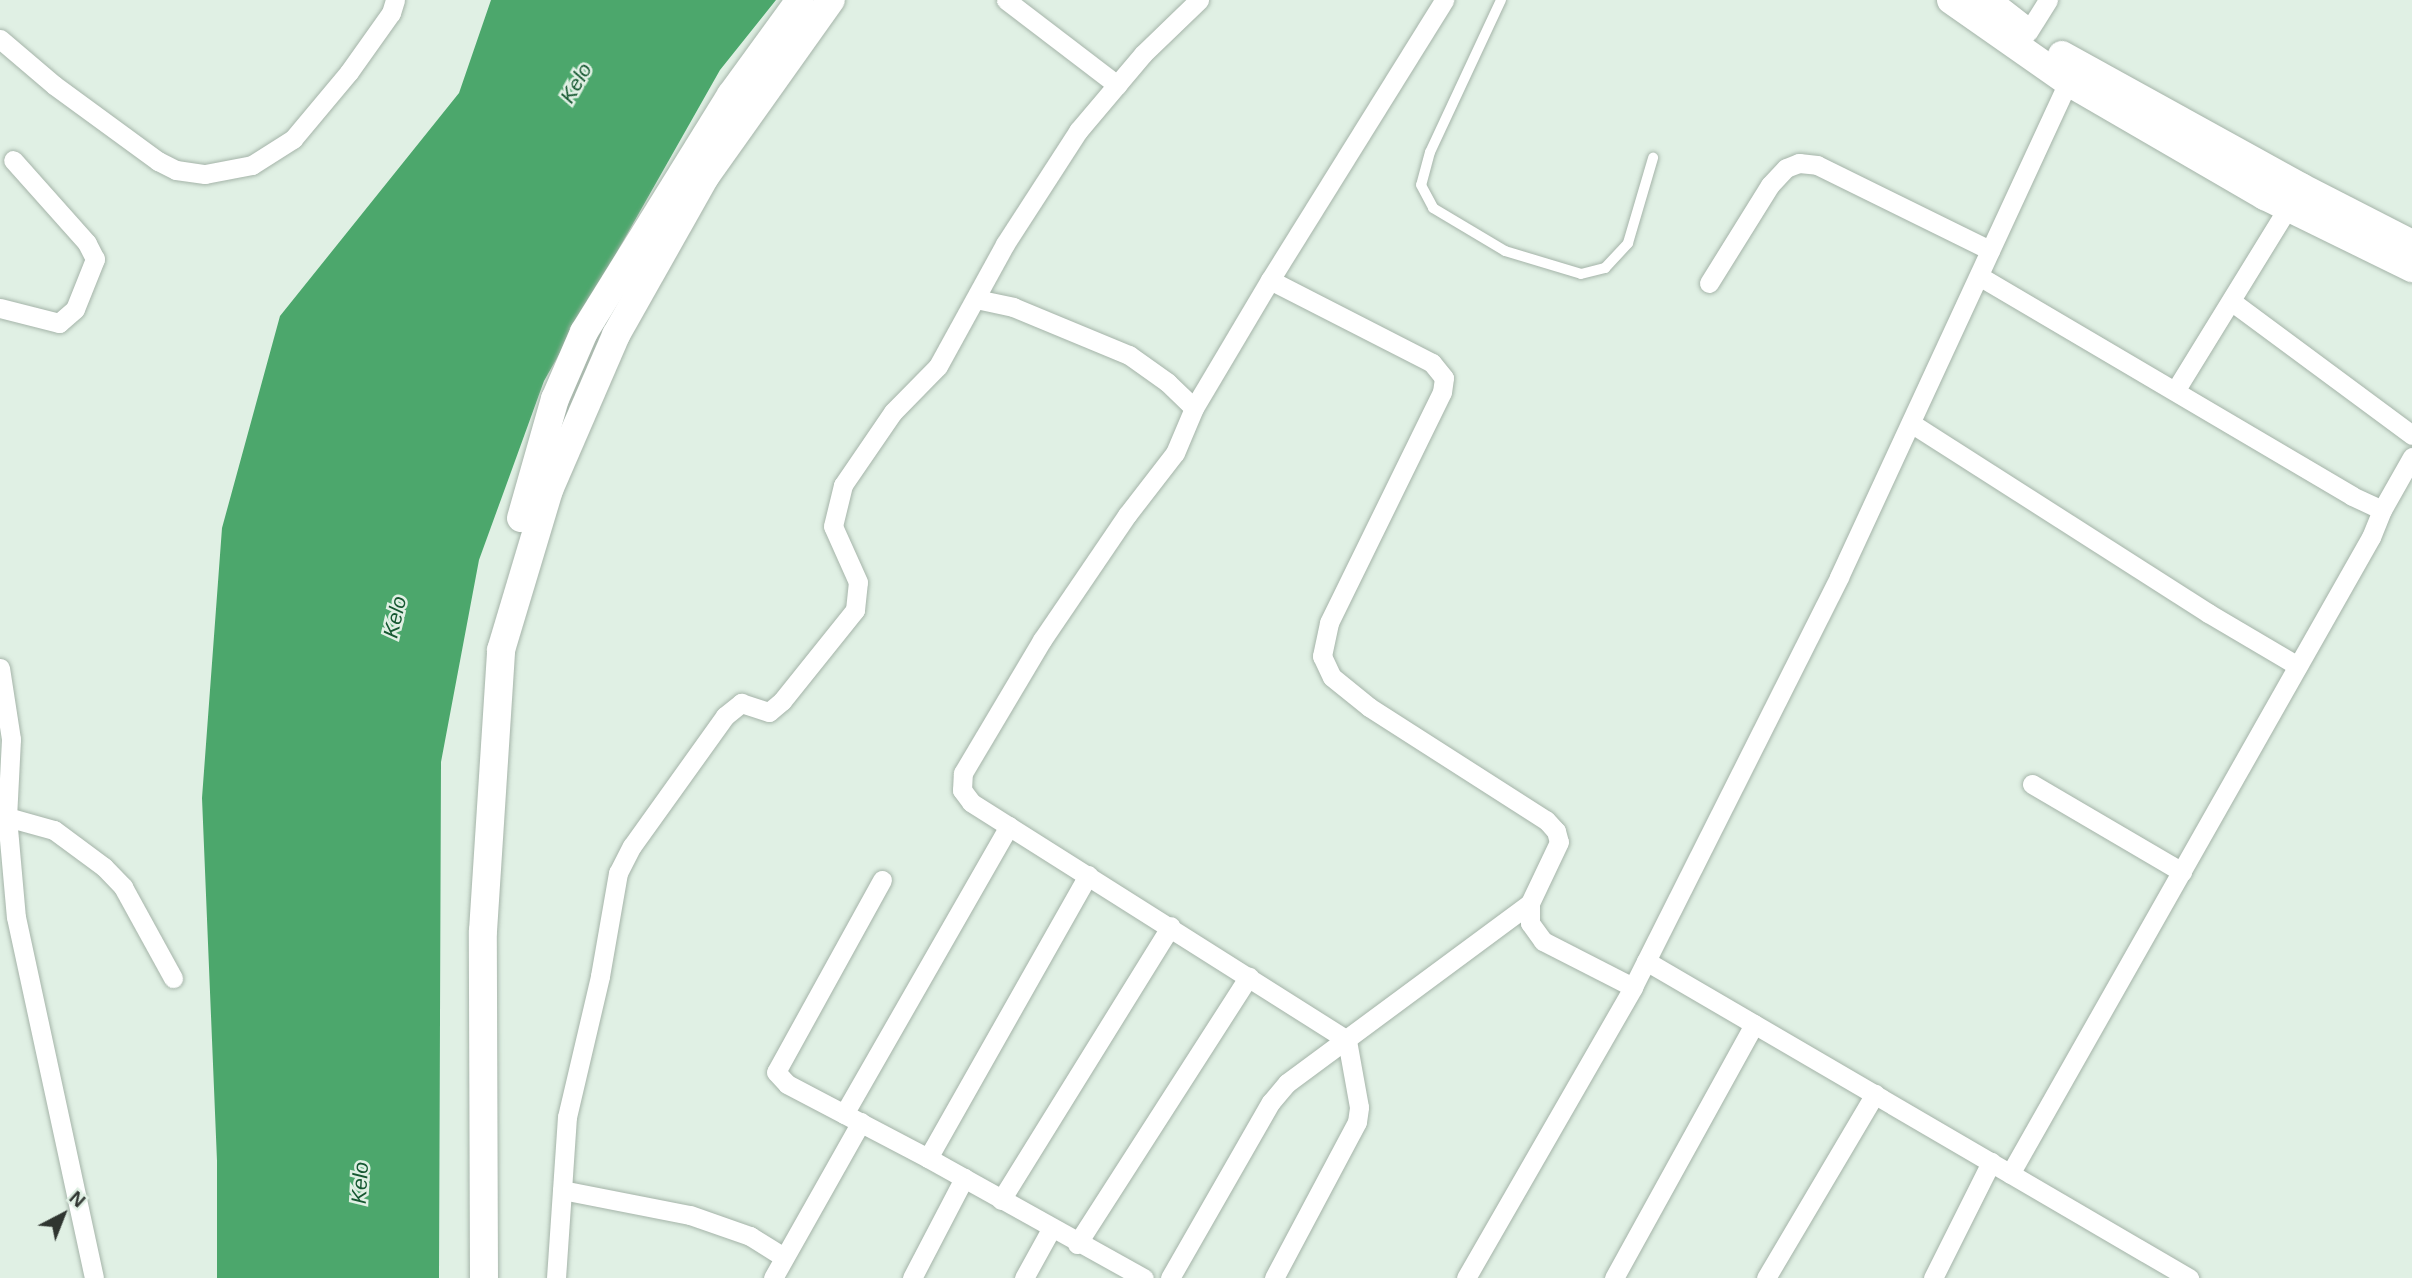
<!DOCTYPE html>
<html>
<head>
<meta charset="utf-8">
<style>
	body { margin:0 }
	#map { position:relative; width:2412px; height:1278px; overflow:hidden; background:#e0f0e4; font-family:Helvetica,sans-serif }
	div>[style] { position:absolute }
	.water>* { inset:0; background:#4ca76c }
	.roads { filter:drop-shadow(0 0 2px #a5b4a9) drop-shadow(0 0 2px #a5b4a9) }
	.lane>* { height:10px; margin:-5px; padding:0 5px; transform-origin:5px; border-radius:5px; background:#fff }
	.street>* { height:19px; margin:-9.5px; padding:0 9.5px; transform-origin:9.5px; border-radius:9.5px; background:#fff }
	.secondary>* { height:28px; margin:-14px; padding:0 14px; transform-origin:14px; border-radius:14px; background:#fff }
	span { translate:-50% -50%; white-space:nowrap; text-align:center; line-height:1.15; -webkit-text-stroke:5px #e0f0e4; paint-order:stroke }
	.water-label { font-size:21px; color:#165831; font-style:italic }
	.north { position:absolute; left:28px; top:1180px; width:70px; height:70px; -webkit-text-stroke:5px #e0f0e4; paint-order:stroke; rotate:42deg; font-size:19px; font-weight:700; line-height:28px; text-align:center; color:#2f3530 }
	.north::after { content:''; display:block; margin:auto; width:24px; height:32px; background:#2f3530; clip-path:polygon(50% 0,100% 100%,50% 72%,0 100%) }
</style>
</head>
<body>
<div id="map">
	<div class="water">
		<div style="clip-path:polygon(491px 0,776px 0,720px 70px,544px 381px,479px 560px,441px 762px,439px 1278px,217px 1278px,217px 1161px,202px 798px,222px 528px,280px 316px,459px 93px)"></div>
	</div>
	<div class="roads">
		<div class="lane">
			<div style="left:1501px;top:0;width:168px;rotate:115deg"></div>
			<div style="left:1430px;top:152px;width:34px;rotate:105deg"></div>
			<div style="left:1421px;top:185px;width:26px;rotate:62deg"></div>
			<div style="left:1433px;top:208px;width:84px;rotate:30.8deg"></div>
			<div style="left:1505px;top:251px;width:79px;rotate:16.8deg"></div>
			<div style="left:1581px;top:274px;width:25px;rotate:-14deg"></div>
			<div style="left:1605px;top:268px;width:34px;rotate:-47deg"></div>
			<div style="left:1628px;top:243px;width:89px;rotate:-73.6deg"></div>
		</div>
		<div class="street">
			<div style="left:1006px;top:0;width:140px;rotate:37.4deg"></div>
			<div style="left:2028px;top:32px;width:38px;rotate:-58deg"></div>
			<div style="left:0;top:39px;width:71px;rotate:40.4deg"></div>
			<div style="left:54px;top:85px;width:129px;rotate:36.2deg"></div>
			<div style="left:158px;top:161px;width:20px;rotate:27deg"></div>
			<div style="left:176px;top:170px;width:29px;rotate:8deg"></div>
			<div style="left:205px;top:174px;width:48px;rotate:-10.8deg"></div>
			<div style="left:252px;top:165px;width:49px;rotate:-32.4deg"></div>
			<div style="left:293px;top:139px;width:87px;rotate:-50.1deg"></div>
			<div style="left:349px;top:72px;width:72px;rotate:-54.6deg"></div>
			<div style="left:391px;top:13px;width:14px;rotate:-73deg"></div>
			<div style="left:1979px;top:276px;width:433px;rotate:30.5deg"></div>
			<div style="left:2352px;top:496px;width:33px;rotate:25deg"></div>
			<div style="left:2382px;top:510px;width:29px;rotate:112deg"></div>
			<div style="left:2371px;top:537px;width:732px;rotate:119.54deg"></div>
			<div style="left:1270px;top:280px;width:182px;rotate:27.1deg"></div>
			<div style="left:1432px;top:363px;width:19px;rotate:51deg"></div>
			<div style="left:1444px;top:378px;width:14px;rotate:98deg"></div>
			<div style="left:1442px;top:392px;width:257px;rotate:116.1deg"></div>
			<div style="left:1329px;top:623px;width:34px;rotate:102deg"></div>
			<div style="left:1322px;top:656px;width:23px;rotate:65deg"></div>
			<div style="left:1332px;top:677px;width:48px;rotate:39deg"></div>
			<div style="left:1369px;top:707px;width:210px;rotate:32.6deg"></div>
			<div style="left:1546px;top:820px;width:15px;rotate:48deg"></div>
			<div style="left:1556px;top:831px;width:11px;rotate:75deg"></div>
			<div style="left:1559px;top:842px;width:68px;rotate:115.4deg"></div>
			<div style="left:1530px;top:903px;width:20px;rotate:90deg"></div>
			<div style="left:1530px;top:923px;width:22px;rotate:54deg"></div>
			<div style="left:1543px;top:941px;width:101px;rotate:27.1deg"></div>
			<div style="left:1709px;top:283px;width:115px;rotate:-58.1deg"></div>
			<div style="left:1770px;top:185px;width:23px;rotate:-47deg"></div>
			<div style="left:1786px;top:168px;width:14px;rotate:-21deg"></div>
			<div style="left:1799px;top:163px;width:18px;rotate:6deg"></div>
			<div style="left:1817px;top:165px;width:193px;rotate:26.2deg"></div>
			<div style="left:976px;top:299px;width:38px;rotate:12deg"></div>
			<div style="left:1013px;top:307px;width:126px;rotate:22.5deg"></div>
			<div style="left:1129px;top:355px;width:47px;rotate:35.4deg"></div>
			<div style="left:1167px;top:382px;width:37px;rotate:44deg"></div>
			<div style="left:2231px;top:301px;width:225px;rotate:36.5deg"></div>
			<div style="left:0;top:308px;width:61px;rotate:14.3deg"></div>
			<div style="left:59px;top:323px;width:21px;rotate:-41deg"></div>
			<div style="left:75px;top:309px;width:54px;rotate:-68.2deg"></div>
			<div style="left:95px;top:259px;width:18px;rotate:-117deg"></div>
			<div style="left:87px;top:243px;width:111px;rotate:-131.7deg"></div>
			<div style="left:2175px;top:391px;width:217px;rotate:-58.4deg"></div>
			<div style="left:1911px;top:423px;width:353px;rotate:32.6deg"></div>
			<div style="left:2208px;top:613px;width:104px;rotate:30.5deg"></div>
			<div style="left:2382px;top:510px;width:61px;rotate:-60.5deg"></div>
			<div style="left:0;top:668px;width:72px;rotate:81.2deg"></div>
			<div style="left:11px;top:739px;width:78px;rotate:92.9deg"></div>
			<div style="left:7px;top:817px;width:100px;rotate:84.9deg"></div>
			<div style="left:16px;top:917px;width:369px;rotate:77.8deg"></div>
			<div style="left:2032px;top:784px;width:174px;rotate:30.4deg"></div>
			<div style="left:7px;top:817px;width:49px;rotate:15.5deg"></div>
			<div style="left:54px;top:830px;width:62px;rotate:36.5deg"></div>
			<div style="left:104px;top:867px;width:28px;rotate:46deg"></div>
			<div style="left:123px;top:887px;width:104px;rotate:61.2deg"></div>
			<div style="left:882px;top:880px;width:219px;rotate:118.9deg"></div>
			<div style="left:776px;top:1072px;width:16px;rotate:47deg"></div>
			<div style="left:787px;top:1084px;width:159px;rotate:27.7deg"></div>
			<div style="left:928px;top:1158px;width:247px;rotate:29.1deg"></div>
			<div style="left:1646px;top:961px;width:629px;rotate:30.28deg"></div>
			<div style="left:844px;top:1114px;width:332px;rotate:-60.2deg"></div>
			<div style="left:928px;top:1158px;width:325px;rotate:-60.5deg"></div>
			<div style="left:562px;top:1190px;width:130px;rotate:11.1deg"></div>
			<div style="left:690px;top:1215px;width:64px;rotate:19.3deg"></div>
			<div style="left:750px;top:1236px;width:39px;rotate:32deg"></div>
			<div style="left:1001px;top:1200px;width:322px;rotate:-58.2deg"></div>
			<div style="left:1077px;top:1244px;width:318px;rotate:-57.3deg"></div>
			<div style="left:556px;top:1278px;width:161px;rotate:-86.1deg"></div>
			<div style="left:567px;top:1117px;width:145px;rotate:-76.8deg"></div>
			<div style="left:600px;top:976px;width:105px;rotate:-80.1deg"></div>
			<div style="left:618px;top:873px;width:30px;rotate:-63deg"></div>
			<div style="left:632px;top:846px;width:160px;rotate:-54.4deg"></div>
			<div style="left:725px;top:716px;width:21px;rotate:-39deg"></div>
			<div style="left:741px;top:703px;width:29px;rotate:18deg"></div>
			<div style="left:769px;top:712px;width:17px;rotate:-40deg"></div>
			<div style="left:782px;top:701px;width:117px;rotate:-51.3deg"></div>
			<div style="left:855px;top:610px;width:28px;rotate:-84deg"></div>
			<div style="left:858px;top:582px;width:61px;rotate:-114.1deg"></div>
			<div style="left:833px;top:526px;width:42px;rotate:-76.3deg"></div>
			<div style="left:843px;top:485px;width:88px;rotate:-55.6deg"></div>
			<div style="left:893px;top:412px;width:64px;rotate:-45.6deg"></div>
			<div style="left:938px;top:366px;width:139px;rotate:-61.2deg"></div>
			<div style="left:1005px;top:244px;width:135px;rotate:-57.1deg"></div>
			<div style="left:1078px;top:131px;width:101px;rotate:-49.8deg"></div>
			<div style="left:1143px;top:54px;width:78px;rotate:-44deg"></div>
			<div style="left:773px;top:1278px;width:179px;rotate:-60.6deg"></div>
			<div style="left:912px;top:1278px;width:113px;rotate:-62.5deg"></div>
			<div style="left:1024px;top:1278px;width:56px;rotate:-61.1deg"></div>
			<div style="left:1170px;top:1278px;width:203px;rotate:-60.2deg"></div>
			<div style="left:1271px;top:1102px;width:25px;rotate:-50deg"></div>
			<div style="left:1287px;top:1083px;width:302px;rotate:-36.5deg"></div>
			<div style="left:1274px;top:1278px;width:177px;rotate:-62deg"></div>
			<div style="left:1357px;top:1122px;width:15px;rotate:-82deg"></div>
			<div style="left:1359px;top:1107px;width:68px;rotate:-100.2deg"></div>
			<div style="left:1347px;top:1040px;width:445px;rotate:-147.7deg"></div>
			<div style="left:971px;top:802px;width:15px;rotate:-127deg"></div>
			<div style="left:962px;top:790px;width:17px;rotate:-87deg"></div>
			<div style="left:963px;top:773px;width:155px;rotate:-59.3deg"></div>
			<div style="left:1042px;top:640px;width:151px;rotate:-55.8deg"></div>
			<div style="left:1127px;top:515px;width:78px;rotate:-52.3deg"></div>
			<div style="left:1175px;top:453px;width:49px;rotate:-67.1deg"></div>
			<div style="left:1194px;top:408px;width:149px;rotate:-59.3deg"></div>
			<div style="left:1270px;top:280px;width:330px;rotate:-58.1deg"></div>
			<div style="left:1466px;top:1278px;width:336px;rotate:-60.1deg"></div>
			<div style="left:1633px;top:987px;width:459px;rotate:-63.3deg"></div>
			<div style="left:1839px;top:577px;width:545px;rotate:-65.17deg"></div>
			<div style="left:1614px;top:1278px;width:290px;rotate:-61.1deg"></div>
			<div style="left:1766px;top:1278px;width:214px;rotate:-59.4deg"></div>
			<div style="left:1933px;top:1278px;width:130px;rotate:-63.4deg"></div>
		</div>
		<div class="secondary">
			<div style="left:1951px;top:0;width:143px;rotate:35deg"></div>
			<div style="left:2068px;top:82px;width:228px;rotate:30.1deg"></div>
			<div style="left:2265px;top:196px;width:164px;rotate:26.1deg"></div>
			<div style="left:1986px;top:0;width:46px;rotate:37.9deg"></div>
			<div style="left:2062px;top:55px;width:273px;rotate:28.9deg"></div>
			<div style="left:2301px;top:187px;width:125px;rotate:27.2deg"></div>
			<div style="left:521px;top:518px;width:124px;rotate:-74.1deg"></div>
			<div style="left:555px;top:399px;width:73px;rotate:-66.6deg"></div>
			<div style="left:584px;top:332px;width:279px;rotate:-58.2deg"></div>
			<div style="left:731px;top:95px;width:117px;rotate:-54deg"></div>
			<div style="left:484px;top:1278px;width:347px;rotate:-90.2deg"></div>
			<div style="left:483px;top:931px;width:282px;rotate:-86.3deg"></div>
			<div style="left:501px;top:650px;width:167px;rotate:-73.3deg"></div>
			<div style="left:549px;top:490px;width:169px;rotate:-66.6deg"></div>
			<div style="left:616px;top:335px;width:181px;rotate:-60.6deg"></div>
			<div style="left:705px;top:177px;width:217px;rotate:-54.6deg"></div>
		</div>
	</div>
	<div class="water-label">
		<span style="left:576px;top:83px;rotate:-60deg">Kelo</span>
		<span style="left:395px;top:617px;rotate:-77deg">Kelo</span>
		<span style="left:360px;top:1183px;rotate:-87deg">Kelo</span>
	</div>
	<div class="north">N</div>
</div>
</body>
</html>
